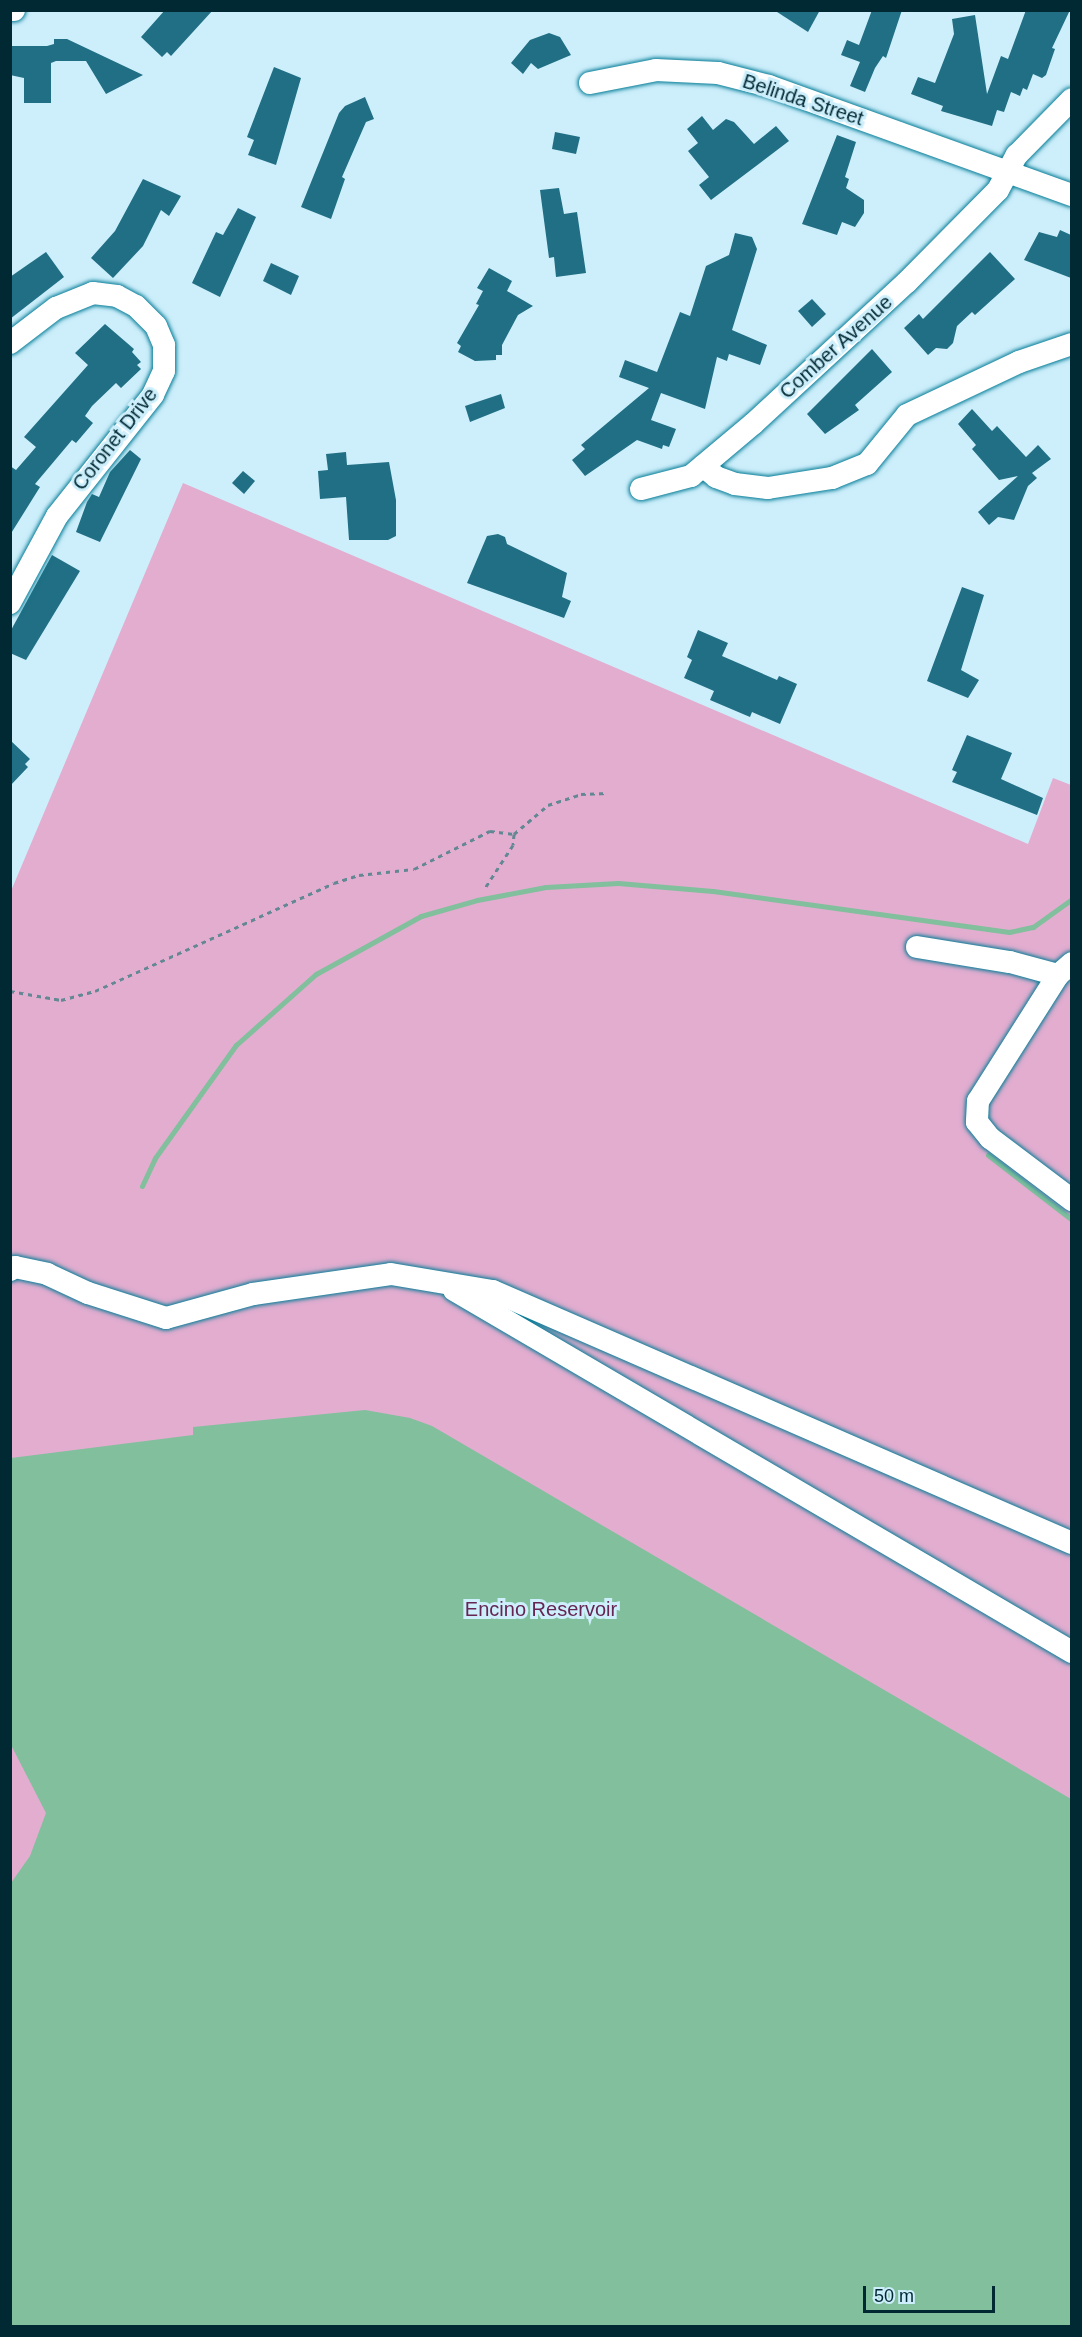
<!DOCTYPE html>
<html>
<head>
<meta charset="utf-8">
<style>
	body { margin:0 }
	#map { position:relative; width:1082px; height:2337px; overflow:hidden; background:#cdeffb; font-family:Arial,sans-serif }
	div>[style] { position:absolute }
	.green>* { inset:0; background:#e2adcf }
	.water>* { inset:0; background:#81bf9d }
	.stream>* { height:5px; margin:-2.5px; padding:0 2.5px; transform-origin:2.5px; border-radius:2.5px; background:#81bf9d }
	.building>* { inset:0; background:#206f84 }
	.path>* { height:3px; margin-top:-1.5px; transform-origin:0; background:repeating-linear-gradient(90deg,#638894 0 4.5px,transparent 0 9px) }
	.roads { filter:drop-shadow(0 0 2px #057c97) drop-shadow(0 0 2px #057c97) }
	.minor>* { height:22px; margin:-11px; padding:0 11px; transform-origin:11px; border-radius:11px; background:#fff }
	span { translate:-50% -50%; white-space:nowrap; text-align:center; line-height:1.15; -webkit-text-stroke:6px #cdeffb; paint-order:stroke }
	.street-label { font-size:20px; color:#002934 }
	.park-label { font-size:20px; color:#662654 }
	.frame { position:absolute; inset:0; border:12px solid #002934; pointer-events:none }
	.scale { position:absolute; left:863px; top:2286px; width:132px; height:27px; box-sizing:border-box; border:3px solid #002934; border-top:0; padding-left:8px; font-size:18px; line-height:21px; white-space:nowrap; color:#002934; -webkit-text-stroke:4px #cdeffb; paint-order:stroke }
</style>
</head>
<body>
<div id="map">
	<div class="green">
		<div style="clip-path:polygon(183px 483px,1028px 844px,1053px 778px,1071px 785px,1071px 2326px,11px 2326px,11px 891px)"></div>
	</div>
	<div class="water">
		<div style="clip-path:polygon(365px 1410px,410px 1418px,432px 1426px,1071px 1799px,1071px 2326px,11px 2326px,11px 1883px,30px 1856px,46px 1813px,11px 1745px,11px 1458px,193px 1435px,193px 1427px)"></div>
	</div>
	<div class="stream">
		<div style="left:988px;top:1155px;width:106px;rotate:37.7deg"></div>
		<div style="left:142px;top:1186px;width:31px;rotate:-65deg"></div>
		<div style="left:155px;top:1158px;width:139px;rotate:-54.4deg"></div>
		<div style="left:236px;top:1045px;width:107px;rotate:-41.6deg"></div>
		<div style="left:316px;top:974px;width:120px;rotate:-28.9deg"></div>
		<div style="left:421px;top:916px;width:58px;rotate:-15.9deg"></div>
		<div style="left:477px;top:900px;width:70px;rotate:-10.7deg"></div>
		<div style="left:546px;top:887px;width:72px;rotate:-3.2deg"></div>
		<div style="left:618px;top:883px;width:95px;rotate:4.8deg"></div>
		<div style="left:713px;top:891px;width:299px;rotate:7.9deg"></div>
		<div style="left:1009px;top:932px;width:25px;rotate:-12deg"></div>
		<div style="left:1033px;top:927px;width:48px;rotate:-35.7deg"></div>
	</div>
	<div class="building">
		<div style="clip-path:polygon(165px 10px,213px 10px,171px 56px,167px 52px,162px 57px,141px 37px)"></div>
		<div style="clip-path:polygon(774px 10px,820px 10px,808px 32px)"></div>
		<div style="clip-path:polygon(872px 10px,902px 10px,886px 58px,883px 56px,875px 68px,865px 92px,850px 86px,860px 62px,841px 55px,847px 40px,859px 45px)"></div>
		<div style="clip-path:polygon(1026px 10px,1070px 10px,1052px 48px,1055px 49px,1046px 75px,1042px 78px,1033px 74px,1027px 90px,1023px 88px,1020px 96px,1011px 92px,1004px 112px,997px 110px,992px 126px,941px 111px,943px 106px,911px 94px,918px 77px,935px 83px,954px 34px,952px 19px,975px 15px,987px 94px,1001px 56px,1008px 59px)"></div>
		<div style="clip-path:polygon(549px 33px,560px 37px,571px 55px,538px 69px,531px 63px,523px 74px,511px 63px,530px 40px)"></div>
		<div style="clip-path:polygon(54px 39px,67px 39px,143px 75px,106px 94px,86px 61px,56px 61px,51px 63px,51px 103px,24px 103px,24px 78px,10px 75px,10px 46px,47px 46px,54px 44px)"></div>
		<div style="clip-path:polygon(274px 67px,301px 78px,276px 165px,248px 155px,254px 140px,247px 137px)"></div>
		<div style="clip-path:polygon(365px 97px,374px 119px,366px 122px,342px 177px,345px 179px,331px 219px,301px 207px,339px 113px,345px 106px)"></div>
		<div style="clip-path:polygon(702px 116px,713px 130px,726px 119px,734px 122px,754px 144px,776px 126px,789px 141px,711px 200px,699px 185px,709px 177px,688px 151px,698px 143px,687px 129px)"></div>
		<div style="clip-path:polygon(555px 132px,580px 137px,576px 154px,552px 149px)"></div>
		<div style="clip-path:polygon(837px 135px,856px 142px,845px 177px,849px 179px,846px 188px,864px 200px,864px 213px,855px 227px,842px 222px,837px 235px,802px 224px)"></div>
		<div style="clip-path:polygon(143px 179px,181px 196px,169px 216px,161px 210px,143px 246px,113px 278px,91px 258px,115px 231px)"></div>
		<div style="clip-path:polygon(559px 188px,564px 214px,577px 212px,586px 273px,556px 277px,554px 257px,549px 258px,540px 190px)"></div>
		<div style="clip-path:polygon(238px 208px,256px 217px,220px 297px,192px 283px,216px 232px,223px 235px)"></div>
		<div style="clip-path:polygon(1060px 230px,1071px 235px,1071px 278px,1024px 260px,1039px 232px,1057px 237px)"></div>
		<div style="clip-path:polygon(735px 233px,752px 237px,757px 249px,732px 330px,767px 345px,760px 365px,729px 354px,727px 361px,717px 357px,705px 409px,661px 393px,651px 420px,676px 429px,669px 447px,663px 445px,662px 449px,637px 440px,585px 476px,572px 460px,585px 449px,581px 445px,649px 388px,619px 377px,625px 360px,657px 372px,680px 312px,690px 316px,706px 266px,729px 255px)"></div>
		<div style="clip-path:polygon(46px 252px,64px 277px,10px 319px,10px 277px)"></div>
		<div style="clip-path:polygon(990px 252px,1015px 279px,975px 315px,972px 312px,957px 326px,953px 343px,947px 349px,936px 348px,928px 355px,904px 328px,919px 314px,923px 319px)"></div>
		<div style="clip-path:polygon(271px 263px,299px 276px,291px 295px,263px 281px)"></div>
		<div style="clip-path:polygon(489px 268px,512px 281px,507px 291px,533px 306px,518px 315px,502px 345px,502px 355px,496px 355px,496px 360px,475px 361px,458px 352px,461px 346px,457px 343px,479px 305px,476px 304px,483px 291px,477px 288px)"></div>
		<div style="clip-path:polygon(812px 299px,826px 314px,812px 327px,798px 311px)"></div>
		<div style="clip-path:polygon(105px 324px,134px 349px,132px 352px,141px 362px,137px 365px,141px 369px,121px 388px,116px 383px,92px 406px,85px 416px,93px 423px,76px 443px,72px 440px,35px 484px,40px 487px,10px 535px,10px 466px,16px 470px,36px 447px,24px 437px,88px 365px,75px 353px)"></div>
		<div style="clip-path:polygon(872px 349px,892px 372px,855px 405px,859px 410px,825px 434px,807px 414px)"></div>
		<div style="clip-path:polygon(501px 394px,505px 408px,470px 422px,465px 406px)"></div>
		<div style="clip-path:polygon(972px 409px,992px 431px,997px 426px,1026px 457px,1038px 445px,1051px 459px,1032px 473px,1037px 478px,1028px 486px,1014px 520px,998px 517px,989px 525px,978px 512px,1018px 476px,999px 480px,972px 449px,976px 445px,958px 424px)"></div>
		<div style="clip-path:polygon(130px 450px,141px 459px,100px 542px,76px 532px,87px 502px,92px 494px,99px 497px,110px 472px)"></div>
		<div style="clip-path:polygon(346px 452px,347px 465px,389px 462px,396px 500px,396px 536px,388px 540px,349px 540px,346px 497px,320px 499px,318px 471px,328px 470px,326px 454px)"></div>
		<div style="clip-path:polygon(243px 471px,255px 481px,244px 494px,232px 483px)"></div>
		<div style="clip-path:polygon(498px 534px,505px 537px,507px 544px,567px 573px,562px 597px,571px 601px,564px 618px,467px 583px,487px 536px)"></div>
		<div style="clip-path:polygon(52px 555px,80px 571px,26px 660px,10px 653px,10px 632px)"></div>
		<div style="clip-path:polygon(962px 587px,984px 595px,961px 670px,979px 680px,968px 698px,927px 681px)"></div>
		<div style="clip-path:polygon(698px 630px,728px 643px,722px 656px,777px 680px,779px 676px,797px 684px,780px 724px,752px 712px,750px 717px,710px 700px,714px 691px,684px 678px,692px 660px,687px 657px)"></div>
		<div style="clip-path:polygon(967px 735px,1012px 753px,1001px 779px,1043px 798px,1037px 815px,952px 782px,957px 772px,952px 770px)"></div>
		<div style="clip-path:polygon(10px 740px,30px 759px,25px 764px,28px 767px,10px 786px)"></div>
	</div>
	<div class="path">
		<div style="left:514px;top:834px;width:45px;rotate:-40.5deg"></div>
		<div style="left:548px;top:805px;width:35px;rotate:-18deg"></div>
		<div style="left:581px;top:794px;width:27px;rotate:-2deg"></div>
		<div style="left:10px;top:991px;width:52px;rotate:10deg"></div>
		<div style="left:61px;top:1000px;width:35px;rotate:-15deg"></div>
		<div style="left:95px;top:991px;width:262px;rotate:-24.3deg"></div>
		<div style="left:334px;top:883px;width:26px;rotate:-18deg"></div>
		<div style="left:359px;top:875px;width:55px;rotate:-6.2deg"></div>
		<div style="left:414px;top:869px;width:85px;rotate:-26.6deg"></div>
		<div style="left:490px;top:831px;width:24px;rotate:7deg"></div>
		<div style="left:514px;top:834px;width:11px;rotate:95deg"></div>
		<div style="left:513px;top:845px;width:51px;rotate:123.1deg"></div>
	</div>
	<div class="roads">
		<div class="minor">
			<div style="left:11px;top:10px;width:3px"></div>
			<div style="left:590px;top:83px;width:67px;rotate:-11.1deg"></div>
			<div style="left:656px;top:70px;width:62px;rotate:2.8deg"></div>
			<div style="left:718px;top:73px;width:53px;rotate:14.3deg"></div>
			<div style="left:769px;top:86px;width:322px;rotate:19.8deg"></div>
			<div style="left:10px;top:343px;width:58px;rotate:-37.3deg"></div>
			<div style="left:56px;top:308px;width:40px;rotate:-22deg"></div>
			<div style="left:93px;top:293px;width:24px;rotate:7deg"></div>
			<div style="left:117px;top:296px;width:21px;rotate:28deg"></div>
			<div style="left:136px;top:306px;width:28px;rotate:45deg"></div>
			<div style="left:156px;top:326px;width:21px;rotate:67deg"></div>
			<div style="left:164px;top:345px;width:26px;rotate:90deg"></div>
			<div style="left:164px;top:371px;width:26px;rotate:115deg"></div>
			<div style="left:153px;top:395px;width:154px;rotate:128.4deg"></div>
			<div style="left:57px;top:516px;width:99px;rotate:118.4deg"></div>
			<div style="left:703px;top:466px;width:17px;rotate:40deg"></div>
			<div style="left:716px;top:477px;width:20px;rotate:20deg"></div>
			<div style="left:735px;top:484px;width:33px;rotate:7deg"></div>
			<div style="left:768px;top:488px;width:65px;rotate:-8.9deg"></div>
			<div style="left:832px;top:478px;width:38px;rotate:-22deg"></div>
			<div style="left:867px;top:464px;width:63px;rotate:-50.8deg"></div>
			<div style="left:907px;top:415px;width:124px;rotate:-25.3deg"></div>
			<div style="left:1019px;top:362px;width:56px;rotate:-18.8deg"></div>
			<div style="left:641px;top:489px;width:52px;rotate:-14.6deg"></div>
			<div style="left:691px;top:476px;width:81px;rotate:-40deg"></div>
			<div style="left:753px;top:424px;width:209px;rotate:-42.7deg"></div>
			<div style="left:907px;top:282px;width:129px;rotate:-45.3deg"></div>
			<div style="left:998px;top:190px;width:40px;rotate:-62deg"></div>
			<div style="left:1017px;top:155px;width:78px;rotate:-45.5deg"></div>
			<div style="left:917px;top:947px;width:94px;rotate:9.2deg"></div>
			<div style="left:1010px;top:962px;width:50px;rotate:15.2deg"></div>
			<div style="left:1072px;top:963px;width:18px;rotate:139deg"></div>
			<div style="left:1058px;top:975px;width:149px;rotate:122.4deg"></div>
			<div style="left:978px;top:1101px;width:21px;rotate:93deg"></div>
			<div style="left:977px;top:1122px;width:21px;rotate:51deg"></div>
			<div style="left:990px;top:1138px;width:103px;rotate:37.1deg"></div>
			<div style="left:10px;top:1270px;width:6px;rotate:-31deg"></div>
			<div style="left:15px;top:1267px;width:33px;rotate:12deg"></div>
			<div style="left:47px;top:1274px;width:45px;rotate:24.9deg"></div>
			<div style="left:88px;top:1293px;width:82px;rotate:17.8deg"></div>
			<div style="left:166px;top:1318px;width:90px;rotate:-15.4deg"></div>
			<div style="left:253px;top:1294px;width:139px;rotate:-8.2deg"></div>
			<div style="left:391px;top:1274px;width:103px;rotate:9.5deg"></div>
			<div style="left:493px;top:1291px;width:631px;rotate:23.52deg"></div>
			<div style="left:454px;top:1290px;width:716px;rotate:30.36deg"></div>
		</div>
	</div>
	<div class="street-label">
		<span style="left:803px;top:100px;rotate:18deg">Belinda Street</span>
		<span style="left:836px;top:347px;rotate:-42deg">Comber Avenue</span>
		<span style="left:115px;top:439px;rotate:-52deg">Coronet Drive</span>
	</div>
	<div class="park-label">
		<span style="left:541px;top:1609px">Encino Reservoir</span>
	</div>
	<div class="frame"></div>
	<div class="scale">50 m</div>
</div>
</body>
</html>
